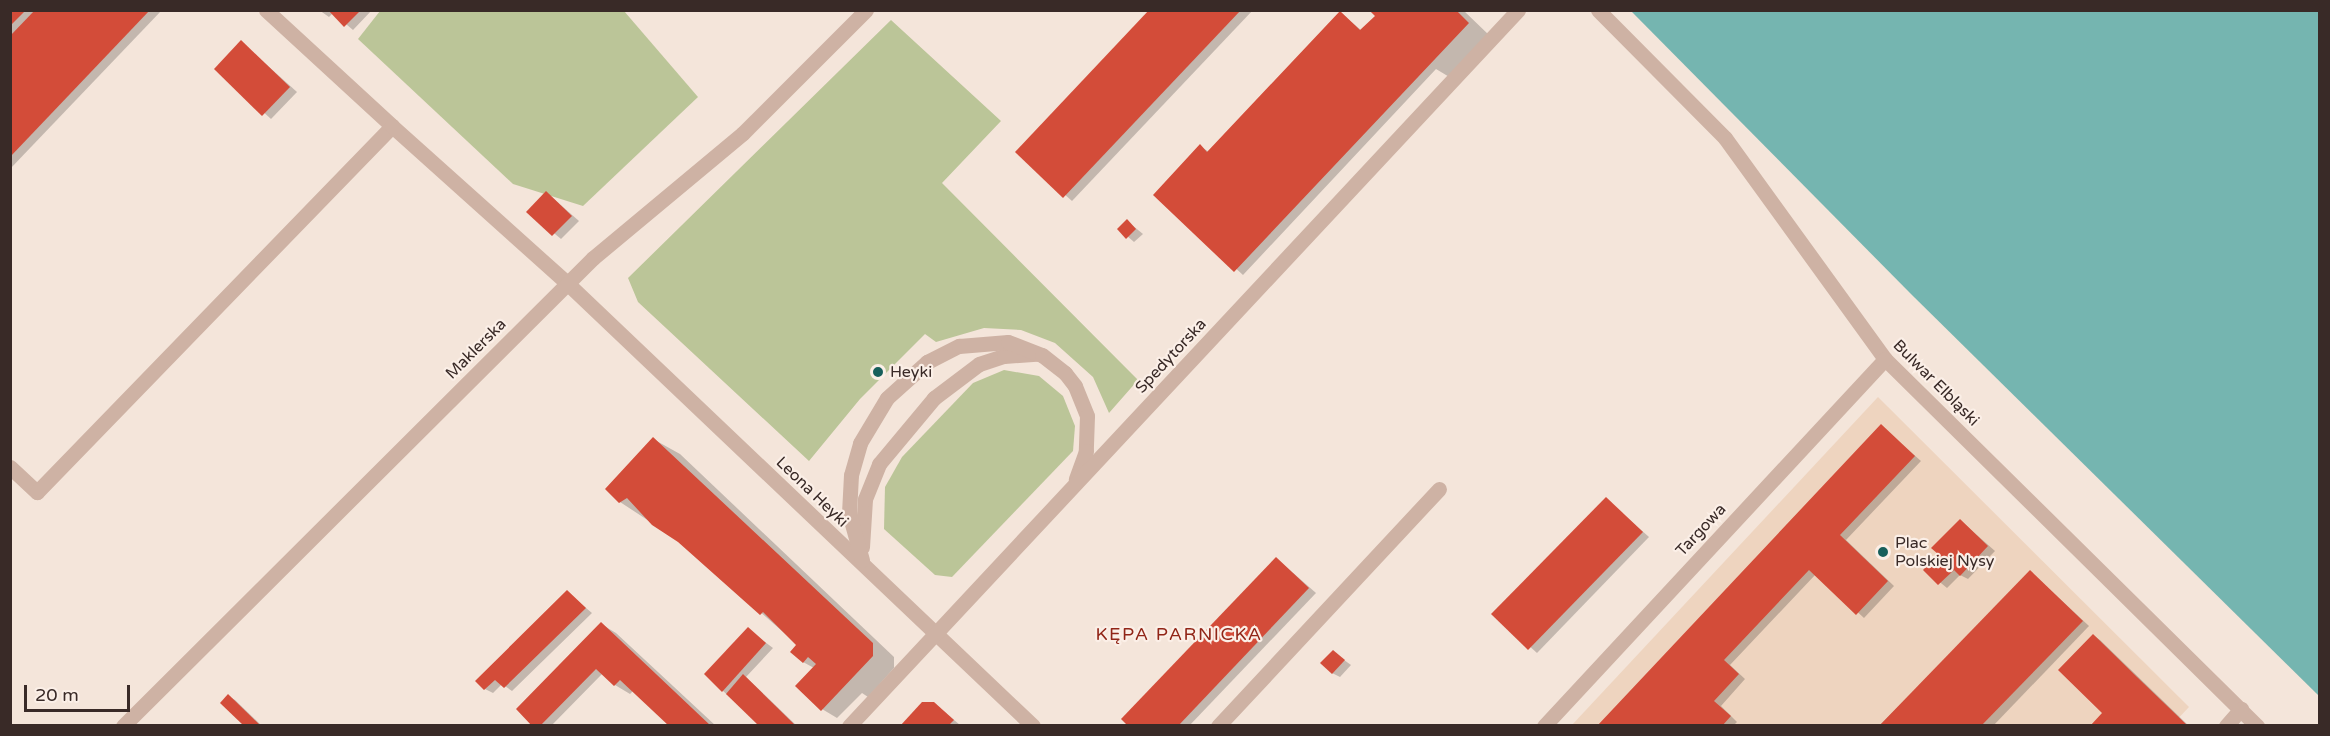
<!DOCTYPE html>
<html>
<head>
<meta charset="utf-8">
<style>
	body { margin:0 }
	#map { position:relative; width:2330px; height:736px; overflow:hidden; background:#f4e5da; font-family:"Varela Round",sans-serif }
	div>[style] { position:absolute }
	.green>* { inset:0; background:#bbc598 }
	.plaza>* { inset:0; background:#eed4bf }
	.water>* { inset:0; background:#75b5b0 }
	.shadow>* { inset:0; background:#0003 }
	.building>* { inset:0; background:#d34c39 }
	.minor>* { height:15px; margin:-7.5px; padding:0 7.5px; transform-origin:7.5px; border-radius:7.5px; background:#ceb2a4 }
	.dots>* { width:16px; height:16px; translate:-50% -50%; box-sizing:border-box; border:3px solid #fbefe7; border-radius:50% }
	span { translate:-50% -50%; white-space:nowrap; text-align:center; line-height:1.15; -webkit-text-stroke:4.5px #fbefe7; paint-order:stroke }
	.street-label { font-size:16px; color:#392a27 }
	.poi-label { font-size:16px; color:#392a27 }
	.left { translate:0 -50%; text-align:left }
	.neighbourhood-label { font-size:18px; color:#912517; letter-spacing:1.5px }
	.frame { position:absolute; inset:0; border:12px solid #392a27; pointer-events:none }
	.scale { position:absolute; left:24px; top:685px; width:106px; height:27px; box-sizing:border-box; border:3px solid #392a27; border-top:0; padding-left:8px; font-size:18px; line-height:21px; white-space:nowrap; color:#392a27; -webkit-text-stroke:4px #fbefe7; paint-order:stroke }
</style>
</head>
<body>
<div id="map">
	<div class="green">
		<div style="clip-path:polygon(380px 11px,624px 11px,698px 97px,583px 206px,513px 184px,358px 39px)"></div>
		<div style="clip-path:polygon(891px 20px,1001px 121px,942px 183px,1138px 380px,1109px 413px,1093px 377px,1055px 343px,1021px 330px,984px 328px,936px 342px,925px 334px,860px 399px,809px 461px,638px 302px,628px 278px)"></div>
		<div style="clip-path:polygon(1004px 370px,1039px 376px,1063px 396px,1075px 426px,1073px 451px,952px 577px,935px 575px,884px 529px,885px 487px,902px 457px,973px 383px)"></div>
	</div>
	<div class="plaza">
		<div style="clip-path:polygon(1878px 397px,2189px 707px,2171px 726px,1571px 726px)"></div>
	</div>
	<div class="water">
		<div style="clip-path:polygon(1631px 11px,2319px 11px,2319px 696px,1912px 295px)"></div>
	</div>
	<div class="shadow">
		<div style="clip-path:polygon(10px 10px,162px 10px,10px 169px)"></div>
		<div style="clip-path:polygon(319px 10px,372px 10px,353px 30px,333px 13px,329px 17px)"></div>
		<div style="clip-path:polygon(1151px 10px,1253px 10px,1072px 201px,1017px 152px)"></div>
		<div style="clip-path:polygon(1372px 10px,1463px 10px,1490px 36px,1451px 78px,1436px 69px,1243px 275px,1155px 194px,1200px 146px,1209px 152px,1341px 13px,1362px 31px,1381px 21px)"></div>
		<div style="clip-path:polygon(241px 42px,297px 92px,271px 119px,216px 69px)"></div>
		<div style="clip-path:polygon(547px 193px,579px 221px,561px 239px,529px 212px)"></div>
		<div style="clip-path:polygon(1127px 221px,1143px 234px,1134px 242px,1119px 229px)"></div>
		<div style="clip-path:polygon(1881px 426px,1921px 461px,1846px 540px,1894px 586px,1864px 618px,1816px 574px,1730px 665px,1745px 679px,1721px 706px,1737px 722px,1733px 726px,1599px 726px)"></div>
		<div style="clip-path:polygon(653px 439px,680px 454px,894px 657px,894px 668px,868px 697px,862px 693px,837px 718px,822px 709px,814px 668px,803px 662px,798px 645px,678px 540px,620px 502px)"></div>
		<div style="clip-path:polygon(1606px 499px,1649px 537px,1537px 653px,1494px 614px)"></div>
		<div style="clip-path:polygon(1961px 521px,1995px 551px,1968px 579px,1960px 575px,1947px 588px,1925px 570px)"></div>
		<div style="clip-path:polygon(1276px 558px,1316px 593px,1189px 726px,1130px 726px)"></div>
		<div style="clip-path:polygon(2031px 572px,2089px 626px,1993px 726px,1879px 726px)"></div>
		<div style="clip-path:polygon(567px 592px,592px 613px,512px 691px,502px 684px,493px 693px,485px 689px,477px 681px)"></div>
		<div style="clip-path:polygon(601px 624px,616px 633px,716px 726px,671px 726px,633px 691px,630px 694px,615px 685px,603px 673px,551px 726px,534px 726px)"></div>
		<div style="clip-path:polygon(748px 629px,773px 648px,746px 677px,797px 726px,761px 726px,722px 690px)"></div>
		<div style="clip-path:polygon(2093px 635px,2100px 640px,2189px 726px,2092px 726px,2104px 713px)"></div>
		<div style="clip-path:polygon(1340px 657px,1351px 665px,1340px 677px,1332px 673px)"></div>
		<div style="clip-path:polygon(228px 696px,235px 700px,262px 726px,246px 726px)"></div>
		<div style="clip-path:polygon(934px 703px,960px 725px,902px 726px)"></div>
	</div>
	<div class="building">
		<div style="clip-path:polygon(10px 10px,26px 10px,10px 26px)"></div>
		<div style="clip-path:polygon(35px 10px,150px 10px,10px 157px,10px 36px)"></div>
		<div style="clip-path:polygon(328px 10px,361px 10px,344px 27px)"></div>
		<div style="clip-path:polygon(1149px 10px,1241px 10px,1063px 198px,1015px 152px)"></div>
		<div style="clip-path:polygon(1369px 10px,1456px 10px,1469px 23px,1234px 272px,1153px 195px,1200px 144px,1207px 152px,1340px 11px,1360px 30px,1375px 16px)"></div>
		<div style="clip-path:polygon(241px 40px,290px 87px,262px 116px,214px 69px)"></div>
		<div style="clip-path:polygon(546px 191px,572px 216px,552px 236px,526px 212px)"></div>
		<div style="clip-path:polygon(1127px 219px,1136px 229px,1126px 239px,1117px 229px)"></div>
		<div style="clip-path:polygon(1881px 424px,1915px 456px,1840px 535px,1888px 581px,1856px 615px,1809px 570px,1724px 660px,1739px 674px,1714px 701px,1731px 716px,1722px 726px,1597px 726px)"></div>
		<div style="clip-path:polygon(653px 437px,873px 643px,873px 656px,821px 711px,795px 686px,816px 664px,808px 657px,803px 663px,790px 652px,796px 645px,763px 612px,760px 615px,678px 542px,652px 525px,627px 498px,619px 503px,605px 489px)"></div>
		<div style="clip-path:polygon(1606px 497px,1643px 532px,1528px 650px,1491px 614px)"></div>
		<div style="clip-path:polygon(1960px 519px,1988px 546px,1960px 576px,1954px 570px,1938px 585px,1923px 570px,1938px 554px,1931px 548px)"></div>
		<div style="clip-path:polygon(1276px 557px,1309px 588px,1178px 726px,1128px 726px,1121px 719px)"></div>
		<div style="clip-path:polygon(2030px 570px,2083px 621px,1981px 726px,1879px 726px)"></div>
		<div style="clip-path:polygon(567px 590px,586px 608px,504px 688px,495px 680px,484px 690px,475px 681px)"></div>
		<div style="clip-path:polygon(601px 622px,711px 726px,669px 726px,620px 680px,614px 686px,596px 669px,540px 726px,532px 726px,516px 709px)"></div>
		<div style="clip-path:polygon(748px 627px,766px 643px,722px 692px,704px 674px)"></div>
		<div style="clip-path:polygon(2093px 634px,2137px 677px,2188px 726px,2090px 726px,2102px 713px,2058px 670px)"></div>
		<div style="clip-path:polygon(1333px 650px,1345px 660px,1332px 674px,1320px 663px)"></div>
		<div style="clip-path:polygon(743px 674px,796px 726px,759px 726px,726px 694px)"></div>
		<div style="clip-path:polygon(228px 694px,261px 726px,244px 726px,220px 703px)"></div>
		<div style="clip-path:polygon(922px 702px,934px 702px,954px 720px,948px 726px,900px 726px)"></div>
	</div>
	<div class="minor">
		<div style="left:266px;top:10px;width:171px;rotate:42.6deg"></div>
		<div style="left:1598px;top:10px;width:180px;rotate:45.2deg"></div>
		<div style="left:1725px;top:138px;width:273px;rotate:54.1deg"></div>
		<div style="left:1885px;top:359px;width:523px;rotate:44.61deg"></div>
		<div style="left:10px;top:467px;width:37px;rotate:43deg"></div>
		<div style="left:37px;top:492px;width:510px;rotate:-45.87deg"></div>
		<div style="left:392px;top:126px;width:235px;rotate:41.9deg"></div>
		<div style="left:567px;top:283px;width:643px;rotate:43.55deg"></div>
		<div style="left:862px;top:547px;width:48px;rotate:-86.4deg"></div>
		<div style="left:865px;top:499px;width:38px;rotate:-68deg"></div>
		<div style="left:879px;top:464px;width:86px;rotate:-50.2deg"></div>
		<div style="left:934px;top:398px;width:56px;rotate:-37.1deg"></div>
		<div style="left:979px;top:364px;width:26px;rotate:-18deg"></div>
		<div style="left:1004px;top:356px;width:32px;rotate:-4deg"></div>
		<div style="left:862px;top:560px;width:49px;rotate:-105.5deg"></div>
		<div style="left:849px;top:513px;width:38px;rotate:-87deg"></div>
		<div style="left:851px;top:475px;width:33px;rotate:-74deg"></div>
		<div style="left:860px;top:443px;width:52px;rotate:-59deg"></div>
		<div style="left:887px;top:398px;width:54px;rotate:-42deg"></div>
		<div style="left:927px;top:362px;width:36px;rotate:-27deg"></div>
		<div style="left:959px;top:346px;width:49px;rotate:-4.7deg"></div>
		<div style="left:1008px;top:342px;width:36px;rotate:21deg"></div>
		<div style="left:1042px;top:355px;width:29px;rotate:38deg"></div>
		<div style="left:1065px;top:373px;width:16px;rotate:52deg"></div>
		<div style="left:1075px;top:386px;width:32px;rotate:68deg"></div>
		<div style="left:1087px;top:416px;width:35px;rotate:92deg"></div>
		<div style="left:1086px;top:451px;width:30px;rotate:110deg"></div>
		<div style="left:123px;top:726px;width:663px;rotate:-44.88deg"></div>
		<div style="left:593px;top:258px;width:195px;rotate:-39.8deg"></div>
		<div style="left:743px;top:133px;width:174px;rotate:-45deg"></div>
		<div style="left:849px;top:726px;width:980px;rotate:-46.94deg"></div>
		<div style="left:1218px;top:726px;width:324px;rotate:-47deg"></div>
		<div style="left:1544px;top:726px;width:501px;rotate:-47.1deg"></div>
		<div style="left:2226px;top:726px;width:23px;rotate:-49deg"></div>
	</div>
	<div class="dots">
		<div style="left:878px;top:372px;background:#175f5b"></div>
		<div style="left:1883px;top:552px;background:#175f5b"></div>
	</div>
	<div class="street-label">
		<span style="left:476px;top:349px;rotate:-45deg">Maklerska</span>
		<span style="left:1171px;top:356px;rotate:-47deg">Spedytorska</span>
		<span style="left:1936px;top:383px;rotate:45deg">Bulwar Elbląski</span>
		<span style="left:812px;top:492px;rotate:44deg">Leona Heyki</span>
		<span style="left:1701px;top:530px;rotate:-47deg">Targowa</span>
	</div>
	<div class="poi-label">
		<span class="left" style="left:890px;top:372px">Heyki</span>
		<span class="left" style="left:1895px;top:552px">Plac<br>Polskiej Nysy</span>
	</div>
	<div class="neighbourhood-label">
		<span style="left:1179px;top:634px">KĘPA PARNICKA</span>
	</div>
	<div class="frame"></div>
	<div class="scale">20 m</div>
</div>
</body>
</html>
